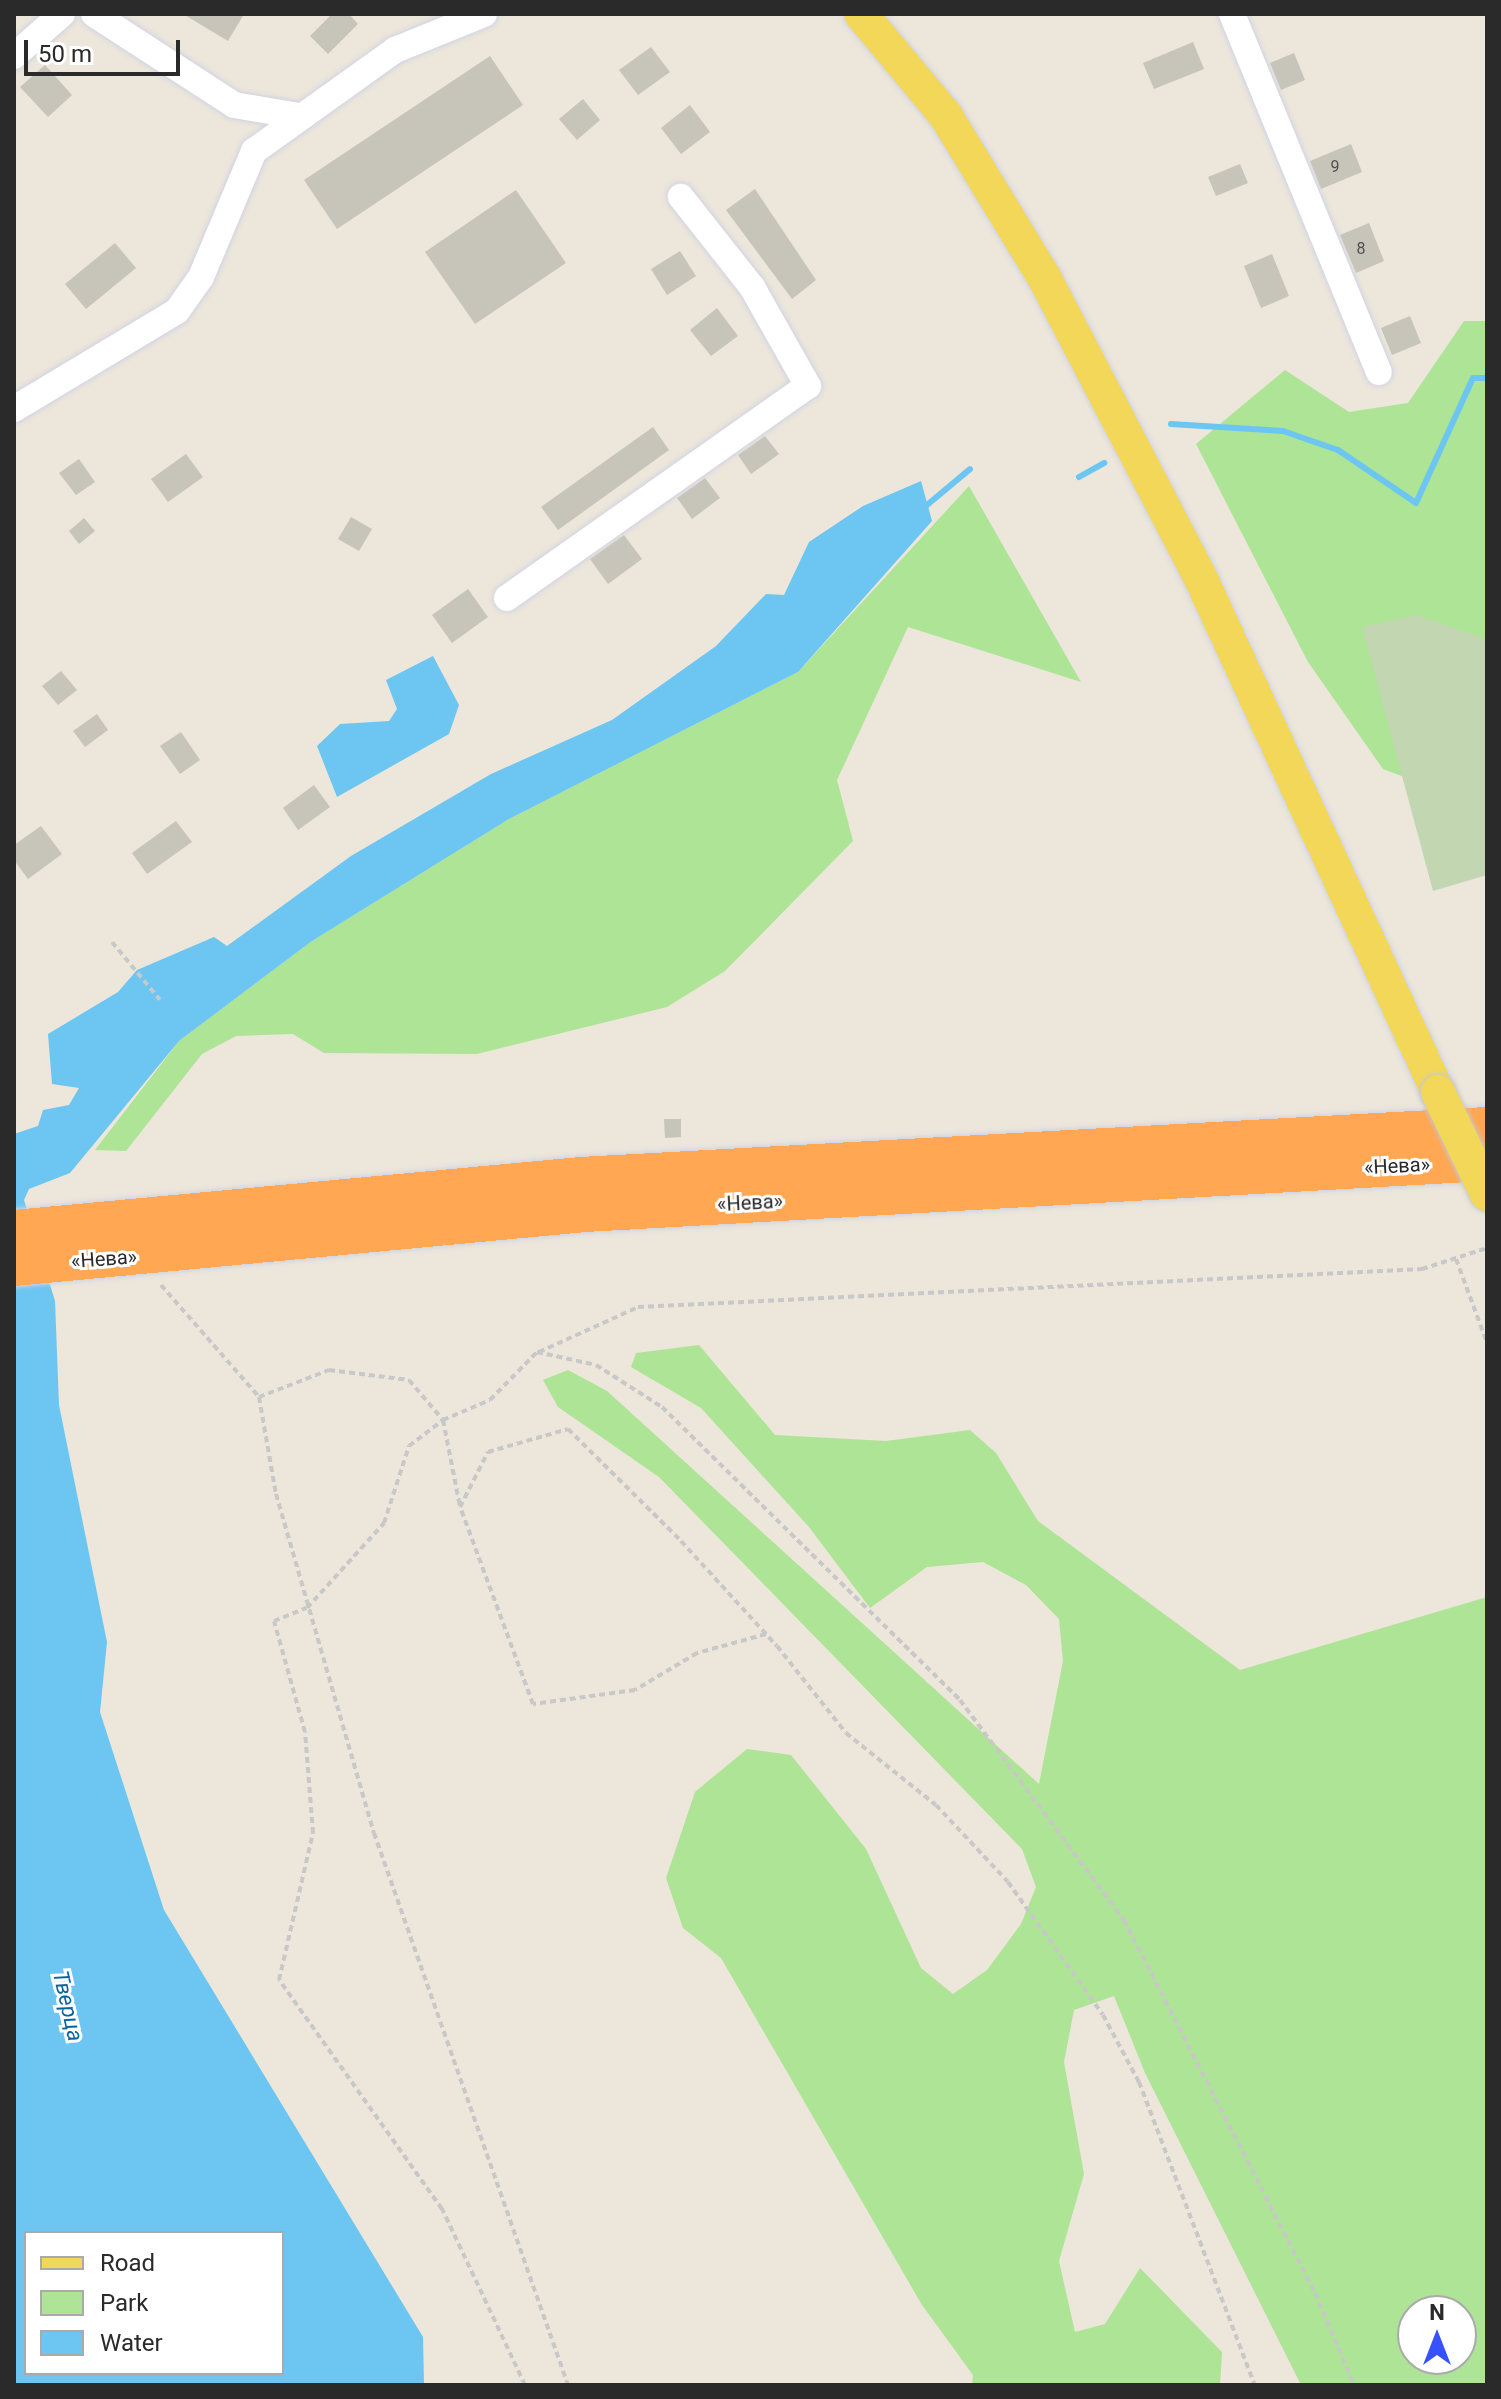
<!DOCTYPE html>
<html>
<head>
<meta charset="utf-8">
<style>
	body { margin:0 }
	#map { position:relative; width:1501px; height:2399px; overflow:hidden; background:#ece6db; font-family:Roboto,sans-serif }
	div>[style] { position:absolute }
	.green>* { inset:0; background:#ade496 }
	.cemetery>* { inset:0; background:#c2d6b2 }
	.water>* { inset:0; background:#6cc6f1 }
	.stream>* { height:6px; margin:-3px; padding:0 3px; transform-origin:3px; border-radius:3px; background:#6cc6f1 }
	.building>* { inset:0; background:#c7c4ba }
	.path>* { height:4px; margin-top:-2px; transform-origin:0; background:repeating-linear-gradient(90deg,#c8c8c8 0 6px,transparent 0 10px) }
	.roads { filter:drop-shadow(0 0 2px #d0d3e3) drop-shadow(0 0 2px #d0d3e3) }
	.minor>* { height:26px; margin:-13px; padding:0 13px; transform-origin:13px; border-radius:13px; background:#fff }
	.major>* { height:34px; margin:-17px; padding:0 17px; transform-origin:17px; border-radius:17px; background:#f3d759 }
	.highway>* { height:40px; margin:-20px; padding:0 20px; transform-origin:20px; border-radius:20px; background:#ffa753 }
	.bridges { filter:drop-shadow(0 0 2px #c8c8c8) drop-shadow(0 0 2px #c8c8c8) }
	.major-bridge>* { height:34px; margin:-17px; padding:0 17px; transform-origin:17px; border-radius:17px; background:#f3d759 }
	span { translate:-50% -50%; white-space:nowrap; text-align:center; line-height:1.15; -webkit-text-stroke:6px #fff; paint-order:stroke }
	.number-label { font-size:16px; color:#51504e }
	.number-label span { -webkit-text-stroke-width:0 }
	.street-label { font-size:20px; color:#2a2a2a }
	.water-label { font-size:22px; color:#0b639d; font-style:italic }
	.frame { position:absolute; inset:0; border:16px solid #2a2a2a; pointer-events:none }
	.legend { position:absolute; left:24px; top:2231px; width:260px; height:144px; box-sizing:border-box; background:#fff; border:2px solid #aaa; margin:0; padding:10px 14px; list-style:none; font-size:24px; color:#2a2a2a }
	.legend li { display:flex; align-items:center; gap:16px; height:40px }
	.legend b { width:40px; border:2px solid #aaa }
	.north { position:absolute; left:1397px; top:2295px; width:80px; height:80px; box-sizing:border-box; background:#fff; border:2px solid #aaa; border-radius:50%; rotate:0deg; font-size:22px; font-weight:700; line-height:32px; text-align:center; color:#2a2a2a }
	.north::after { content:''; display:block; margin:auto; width:28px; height:36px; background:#3752fd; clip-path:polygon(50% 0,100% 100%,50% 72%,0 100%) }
	.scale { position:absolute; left:24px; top:40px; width:156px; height:36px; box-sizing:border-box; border:4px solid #2a2a2a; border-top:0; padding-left:10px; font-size:24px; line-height:28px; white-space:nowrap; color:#2a2a2a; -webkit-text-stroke:6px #fff; paint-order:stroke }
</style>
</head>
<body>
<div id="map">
	<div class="green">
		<div style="clip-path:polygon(1464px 321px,1487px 321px,1487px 808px,1383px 769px,1308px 662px,1196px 444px,1285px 370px,1349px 412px,1408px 403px)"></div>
		<div style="clip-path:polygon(969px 486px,1081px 682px,908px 627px,837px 780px,853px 841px,725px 971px,667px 1007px,477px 1054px,324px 1053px,293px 1034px,236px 1036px,202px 1054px,126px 1151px,95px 1150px,179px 1041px,312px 941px,509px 819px,798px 672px)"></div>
		<div style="clip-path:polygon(evenodd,699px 1345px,775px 1435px,886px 1441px,970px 1430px,996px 1453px,1038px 1521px,1240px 1670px,1487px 1597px,1487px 2385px,1301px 2385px,1145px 2073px,1114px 1996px,1074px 2010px,1064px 2062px,1084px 2174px,1059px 2261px,1075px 2332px,1105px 2324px,1140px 2268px,1222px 2352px,1220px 2385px,972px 2385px,973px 2375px,922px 2305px,721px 1958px,683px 1928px,666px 1878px,695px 1792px,747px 1749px,791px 1755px,866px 1849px,921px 1968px,953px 1994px,987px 1970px,1021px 1924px,1036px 1887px,1022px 1849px,659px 1477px,558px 1407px,543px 1380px,568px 1370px,607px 1391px,1039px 1784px,1063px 1661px,1059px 1619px,1026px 1585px,983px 1562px,927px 1567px,870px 1608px,809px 1527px,701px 1408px,631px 1367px,636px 1353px,699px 1345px,1461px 2311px,1461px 2359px,1413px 2359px,1413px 2311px,1461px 2311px)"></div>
	</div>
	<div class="cemetery">
		<div style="clip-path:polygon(1416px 615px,1487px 639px,1487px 875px,1433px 891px,1362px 627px)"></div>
	</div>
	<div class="water">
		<div style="clip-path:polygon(evenodd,921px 481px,932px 521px,798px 672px,509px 819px,312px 941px,179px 1041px,70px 1173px,29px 1189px,24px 1200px,55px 1301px,59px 1405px,107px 1642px,100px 1712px,164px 1910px,423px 2337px,424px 2385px,14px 2385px,14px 1134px,38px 1126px,43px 1110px,69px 1105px,79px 1088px,52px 1084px,48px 1034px,118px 992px,137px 970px,214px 937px,227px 946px,351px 856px,491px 774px,612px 720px,716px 646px,766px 594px,784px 595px,809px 542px,863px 506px,921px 481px,26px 2233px,282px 2233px,282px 2373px,26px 2373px,26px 2233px)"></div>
		<div style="clip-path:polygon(433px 656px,459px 705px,449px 734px,337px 797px,317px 746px,340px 724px,389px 721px,397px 709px,386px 680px)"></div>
	</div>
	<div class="stream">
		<div style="left:1171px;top:424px;width:112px;rotate:3.6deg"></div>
		<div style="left:1283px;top:431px;width:58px;rotate:19.1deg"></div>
		<div style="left:1338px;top:450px;width:94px;rotate:34.2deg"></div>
		<div style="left:1416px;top:503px;width:137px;rotate:-65.5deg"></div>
		<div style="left:1473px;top:378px;width:14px"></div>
		<div style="left:1079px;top:477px;width:29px;rotate:-29deg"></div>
		<div style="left:927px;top:505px;width:56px;rotate:-39.9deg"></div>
	</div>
	<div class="building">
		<div style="clip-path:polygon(183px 14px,244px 14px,228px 41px)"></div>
		<div style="clip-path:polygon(332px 14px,349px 14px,358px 24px,328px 54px,310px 36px)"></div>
		<div style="clip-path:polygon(1193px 42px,1204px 69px,1154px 89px,1143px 63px)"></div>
		<div style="clip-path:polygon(651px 47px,670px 72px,638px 95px,619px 70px)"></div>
		<div style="clip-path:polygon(1294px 53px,1305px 80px,1281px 90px,1270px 63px)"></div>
		<div style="clip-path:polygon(490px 56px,523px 105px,337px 229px,304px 180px)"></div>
		<div style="clip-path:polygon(45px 65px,72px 95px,48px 117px,20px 87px)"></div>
		<div style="clip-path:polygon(583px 99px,600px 120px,577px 140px,559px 119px)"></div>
		<div style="clip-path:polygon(690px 105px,710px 132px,681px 154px,661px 128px)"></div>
		<div style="clip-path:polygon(1351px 144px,1362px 172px,1321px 189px,1310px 161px)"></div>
		<div style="clip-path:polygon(1240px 164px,1248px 183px,1216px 196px,1208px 177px)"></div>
		<div style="clip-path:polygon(755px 189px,816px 280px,792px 299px,726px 210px)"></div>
		<div style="clip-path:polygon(516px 190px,566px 263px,475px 324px,425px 252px)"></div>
		<div style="clip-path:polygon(1369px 223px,1384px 261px,1356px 273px,1340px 235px)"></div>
		<div style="clip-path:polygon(115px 243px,136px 268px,86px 309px,65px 284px)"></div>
		<div style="clip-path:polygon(680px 251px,696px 276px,667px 295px,651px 269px)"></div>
		<div style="clip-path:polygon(1272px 254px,1289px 296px,1261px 308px,1244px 266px)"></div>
		<div style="clip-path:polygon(717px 308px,738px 336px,711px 356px,690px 330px)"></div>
		<div style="clip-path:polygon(1410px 316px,1421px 343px,1392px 355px,1381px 328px)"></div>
		<div style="clip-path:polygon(653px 427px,669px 450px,558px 530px,541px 507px)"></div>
		<div style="clip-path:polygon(765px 436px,779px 454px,751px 474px,738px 455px)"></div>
		<div style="clip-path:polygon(186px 454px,203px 477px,168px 502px,151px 479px)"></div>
		<div style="clip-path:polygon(79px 459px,95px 482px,76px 495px,59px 473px)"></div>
		<div style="clip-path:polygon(705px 478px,720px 498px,692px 519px,677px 498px)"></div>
		<div style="clip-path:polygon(351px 517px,372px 529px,359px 551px,338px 539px)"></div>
		<div style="clip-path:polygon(84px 518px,95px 531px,79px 544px,69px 531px)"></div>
		<div style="clip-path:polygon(624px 535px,642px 559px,608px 584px,590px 559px)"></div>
		<div style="clip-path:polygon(468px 589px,488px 617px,452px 643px,432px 615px)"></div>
		<div style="clip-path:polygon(61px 671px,77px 690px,58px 705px,42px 686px)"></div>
		<div style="clip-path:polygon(97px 714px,108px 730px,85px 747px,73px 731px)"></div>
		<div style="clip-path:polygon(181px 732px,200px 760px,180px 774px,160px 746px)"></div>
		<div style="clip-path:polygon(314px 785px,330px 807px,298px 830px,283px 808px)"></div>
		<div style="clip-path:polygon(176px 821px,192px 842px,147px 874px,132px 853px)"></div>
		<div style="clip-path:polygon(41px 826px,62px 854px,28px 879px,14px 860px,14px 845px)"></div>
		<div style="clip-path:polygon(664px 1119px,681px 1119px,681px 1137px,665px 1138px)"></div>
	</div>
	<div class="path">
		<div style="left:112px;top:942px;width:75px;rotate:50.4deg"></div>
		<div style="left:1456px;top:1259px;width:90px;rotate:69.7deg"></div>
		<div style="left:161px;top:1285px;width:149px;rotate:48.8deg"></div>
		<div style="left:259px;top:1397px;width:98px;rotate:80.1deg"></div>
		<div style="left:276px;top:1494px;width:353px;rotate:73.9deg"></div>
		<div style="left:374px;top:1833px;width:585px;rotate:70.64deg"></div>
		<div style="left:539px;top:1352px;width:109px;rotate:-24.4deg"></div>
		<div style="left:638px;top:1307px;width:785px;rotate:-2.77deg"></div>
		<div style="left:1422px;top:1269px;width:68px;rotate:-17.9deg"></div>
		<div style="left:259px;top:1397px;width:75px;rotate:-21.1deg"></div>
		<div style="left:329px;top:1370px;width:81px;rotate:7.1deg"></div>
		<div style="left:409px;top:1380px;width:52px;rotate:49.6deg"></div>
		<div style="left:443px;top:1420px;width:89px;rotate:78.9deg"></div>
		<div style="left:766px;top:1634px;width:72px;rotate:164.6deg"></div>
		<div style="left:697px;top:1653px;width:72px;rotate:149.2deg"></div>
		<div style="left:635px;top:1690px;width:103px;rotate:172.2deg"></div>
		<div style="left:533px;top:1704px;width:210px;rotate:-110.3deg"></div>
		<div style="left:460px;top:1507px;width:62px;rotate:-63deg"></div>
		<div style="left:488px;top:1452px;width:83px;rotate:-16deg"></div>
		<div style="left:568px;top:1429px;width:159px;rotate:44.7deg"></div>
		<div style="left:681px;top:1541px;width:142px;rotate:47.6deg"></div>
		<div style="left:777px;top:1646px;width:111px;rotate:51.6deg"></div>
		<div style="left:846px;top:1733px;width:115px;rotate:38.7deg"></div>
		<div style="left:936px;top:1805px;width:105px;rotate:46.9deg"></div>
		<div style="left:1008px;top:1882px;width:163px;rotate:54.5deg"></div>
		<div style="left:1103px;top:2015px;width:76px;rotate:61.8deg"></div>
		<div style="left:1139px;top:2082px;width:324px;rotate:69.1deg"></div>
		<div style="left:525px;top:2385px;width:195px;rotate:-115.2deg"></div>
		<div style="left:442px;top:2209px;width:281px;rotate:-125.4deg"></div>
		<div style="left:279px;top:1980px;width:151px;rotate:-77deg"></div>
		<div style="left:313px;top:1833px;width:101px;rotate:-94.5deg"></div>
		<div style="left:305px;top:1732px;width:115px;rotate:-105.6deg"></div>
		<div style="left:274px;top:1621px;width:35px;rotate:-22deg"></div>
		<div style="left:307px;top:1608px;width:115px;rotate:-47.8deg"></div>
		<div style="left:384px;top:1523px;width:81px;rotate:-72deg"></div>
		<div style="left:409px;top:1446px;width:43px;rotate:-37.4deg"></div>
		<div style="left:443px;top:1420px;width:51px;rotate:-23.1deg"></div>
		<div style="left:490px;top:1400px;width:67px;rotate:-45.6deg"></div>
		<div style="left:537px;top:1352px;width:60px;rotate:12.4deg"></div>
		<div style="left:596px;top:1365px;width:78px;rotate:32.5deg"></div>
		<div style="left:662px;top:1407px;width:418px;rotate:44.5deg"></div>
		<div style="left:960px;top:1700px;width:274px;rotate:53.3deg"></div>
		<div style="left:1124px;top:1920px;width:419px;rotate:62.9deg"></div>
		<div style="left:1315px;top:2293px;width:100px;rotate:67deg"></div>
	</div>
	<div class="roads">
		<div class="minor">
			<div style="left:94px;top:14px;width:167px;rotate:33deg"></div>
			<div style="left:234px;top:105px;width:66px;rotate:9.6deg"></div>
			<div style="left:1232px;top:14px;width:387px;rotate:67.7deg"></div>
			<div style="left:14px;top:56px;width:64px;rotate:-41.2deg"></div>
			<div style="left:14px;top:409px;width:190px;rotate:-31deg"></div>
			<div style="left:177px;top:311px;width:42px;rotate:-54.8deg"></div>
			<div style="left:201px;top:277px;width:137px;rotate:-67.2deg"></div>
			<div style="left:254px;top:151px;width:173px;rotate:-35.6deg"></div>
			<div style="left:395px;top:50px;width:96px;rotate:-22deg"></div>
			<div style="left:507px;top:598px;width:368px;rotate:-35.2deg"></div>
			<div style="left:808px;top:386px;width:114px;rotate:-119.5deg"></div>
			<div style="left:752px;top:287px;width:115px;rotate:-128.3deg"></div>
		</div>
		<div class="major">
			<div style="left:861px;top:14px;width:133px;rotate:50.2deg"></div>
			<div style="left:946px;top:116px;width:188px;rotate:58.7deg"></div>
			<div style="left:1044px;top:277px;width:343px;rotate:62.5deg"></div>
			<div style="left:1202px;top:581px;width:563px;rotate:65.21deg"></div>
		</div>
		<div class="highway">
			<div style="left:14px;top:1230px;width:569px;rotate:-5.34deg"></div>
			<div style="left:581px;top:1177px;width:907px;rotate:-3.16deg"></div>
			<div style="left:14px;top:1266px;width:574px;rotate:-5.4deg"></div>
			<div style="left:585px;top:1212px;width:903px;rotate:-3.24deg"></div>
		</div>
	</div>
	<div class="bridges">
		<div class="major-bridge">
			<div style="left:1438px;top:1092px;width:113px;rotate:64.3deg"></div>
		</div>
	</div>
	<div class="number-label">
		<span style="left:1335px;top:167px">9</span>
		<span style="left:1361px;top:249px">8</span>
	</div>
	<div class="street-label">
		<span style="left:1397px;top:1166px;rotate:-3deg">«Нева»</span>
		<span style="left:750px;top:1203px;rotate:-3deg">«Нева»</span>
		<span style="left:104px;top:1259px;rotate:-4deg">«Нева»</span>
	</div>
	<div class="water-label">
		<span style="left:68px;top:2006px;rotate:77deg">Тверца</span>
	</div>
	<div class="frame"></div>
	<ul class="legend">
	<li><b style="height:10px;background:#f3d759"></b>Road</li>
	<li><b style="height:22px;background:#ade496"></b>Park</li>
	<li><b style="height:22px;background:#6cc6f1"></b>Water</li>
	</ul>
	<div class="north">N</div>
	<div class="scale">50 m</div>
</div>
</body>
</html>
